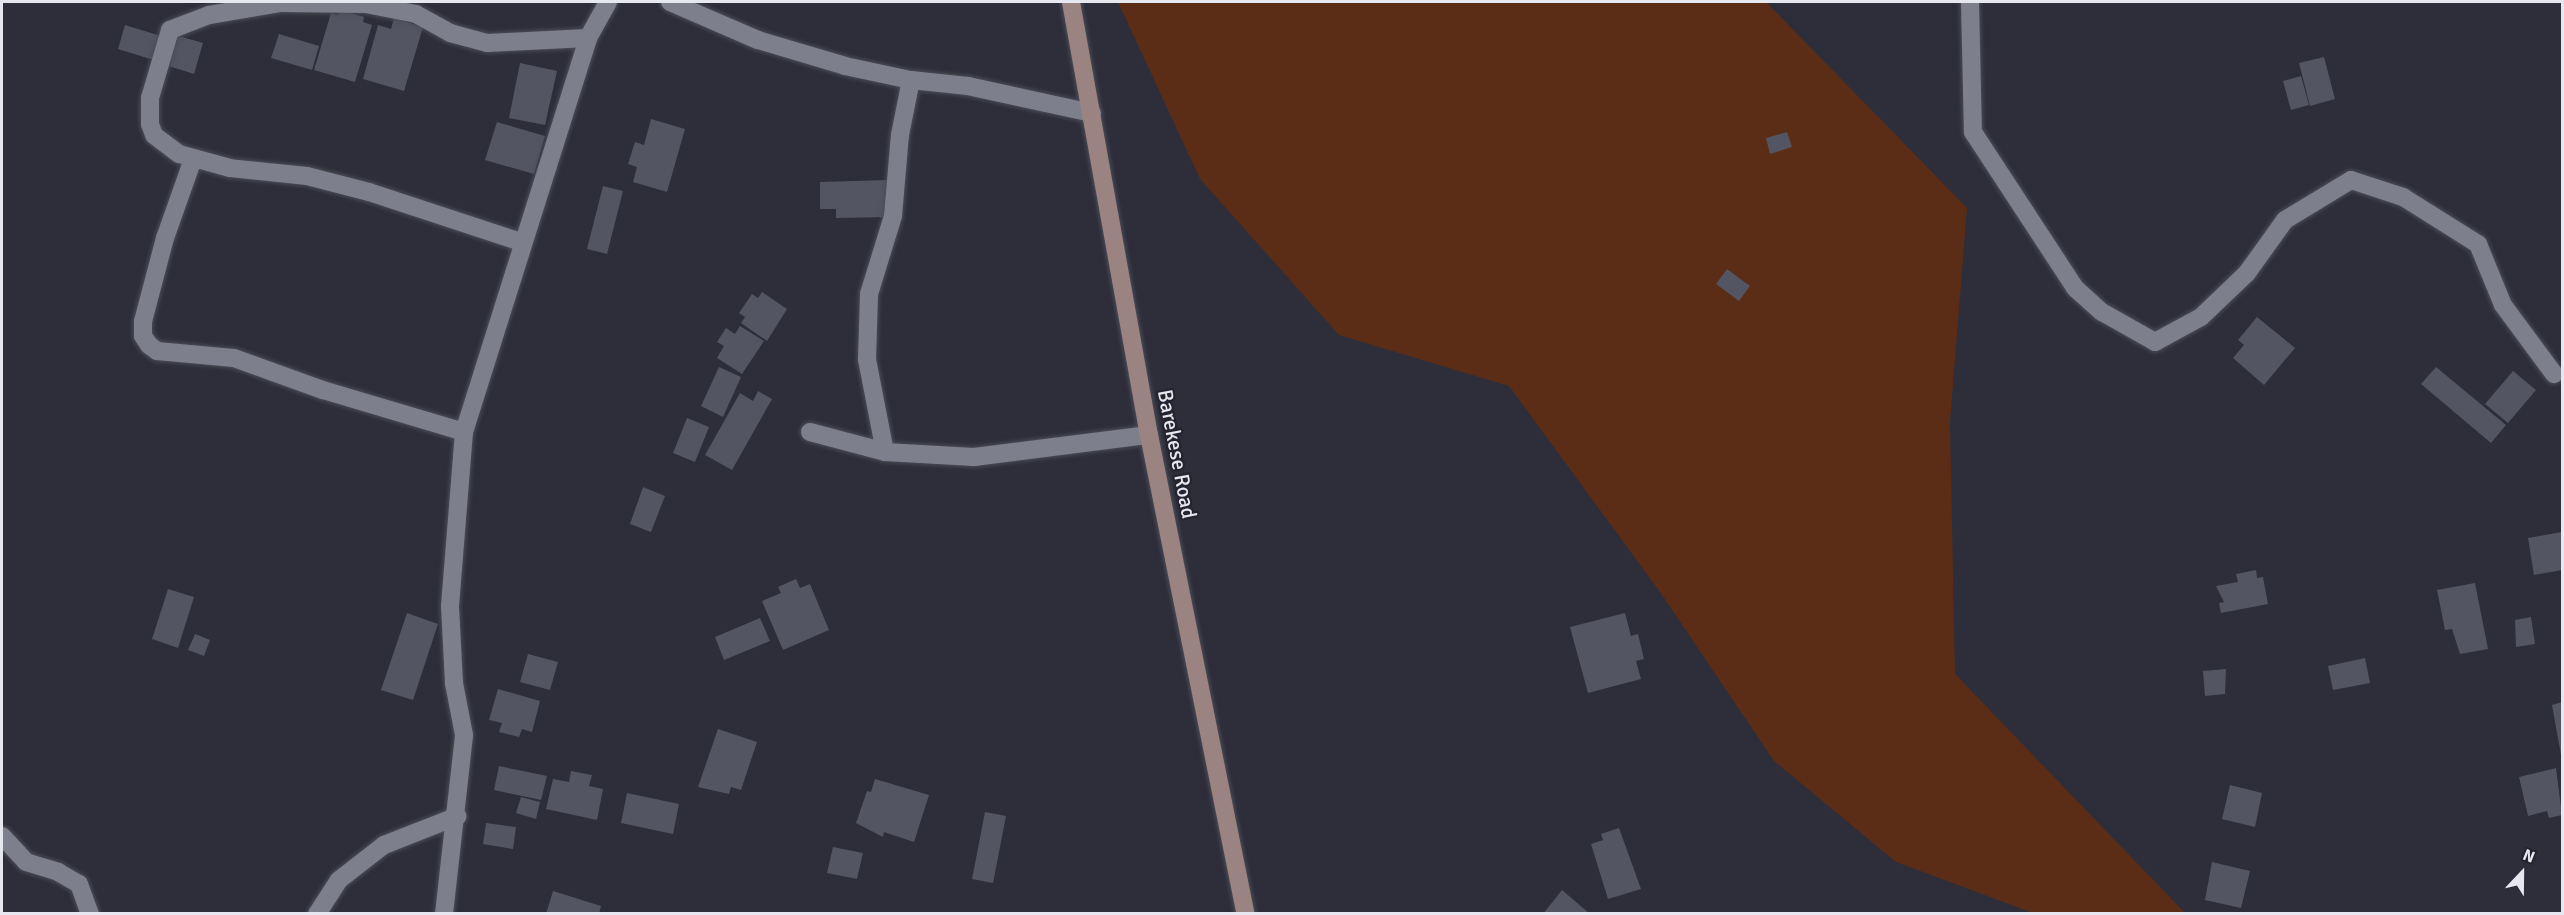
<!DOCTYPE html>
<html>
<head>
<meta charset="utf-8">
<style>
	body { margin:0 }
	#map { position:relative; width:2564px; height:915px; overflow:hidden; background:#2d2e3a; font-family:Signika,sans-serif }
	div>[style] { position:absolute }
	.green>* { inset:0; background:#5b2d17 }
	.building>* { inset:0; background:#545562 }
	.roads { filter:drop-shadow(0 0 2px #4c4c57) drop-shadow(0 0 2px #4c4c57) }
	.street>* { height:18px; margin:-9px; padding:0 9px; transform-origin:9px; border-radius:9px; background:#7e7f8d }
	.secondary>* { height:18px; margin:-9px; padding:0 9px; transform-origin:9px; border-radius:9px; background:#9b8382 }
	span { translate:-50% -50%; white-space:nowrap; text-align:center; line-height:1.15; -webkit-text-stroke:4.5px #23242f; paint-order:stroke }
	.street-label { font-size:21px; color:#e7e7ef }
	.frame { position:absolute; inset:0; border:3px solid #e7e7ef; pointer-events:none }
	.north { position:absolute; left:2492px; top:843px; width:60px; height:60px; -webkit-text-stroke:4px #23242f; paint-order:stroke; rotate:22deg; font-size:16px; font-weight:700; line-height:24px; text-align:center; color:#e7e7ef }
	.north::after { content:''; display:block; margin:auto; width:21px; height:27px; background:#e7e7ef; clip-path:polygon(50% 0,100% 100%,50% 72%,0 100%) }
</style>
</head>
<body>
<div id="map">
	<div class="green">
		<div style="clip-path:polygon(1118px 2px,1766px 2px,1967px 208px,1950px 422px,1955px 674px,2185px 913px,2033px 913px,1896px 862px,1774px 761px,1660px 592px,1509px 386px,1339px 335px,1200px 179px)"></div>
	</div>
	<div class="building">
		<div style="clip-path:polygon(340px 10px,364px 17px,363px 22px,372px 25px,355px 82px,314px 70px,331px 13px,338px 15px)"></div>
		<div style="clip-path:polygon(394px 18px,423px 27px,404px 91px,363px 79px,378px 25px,391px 29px)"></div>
		<div style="clip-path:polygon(125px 25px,164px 37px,157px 61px,118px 49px)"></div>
		<div style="clip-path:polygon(172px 34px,203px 43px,194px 74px,169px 66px,171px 61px,165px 59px)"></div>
		<div style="clip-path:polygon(279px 34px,319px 46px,312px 70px,271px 58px)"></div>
		<div style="clip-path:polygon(2324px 57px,2335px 99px,2310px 106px,2299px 63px)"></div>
		<div style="clip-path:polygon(520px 63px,557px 71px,545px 125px,509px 118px)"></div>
		<div style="clip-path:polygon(2301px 76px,2309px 105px,2291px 110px,2283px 81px)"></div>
		<div style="clip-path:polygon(651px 119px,685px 129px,667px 192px,633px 182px,637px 167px,628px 164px,635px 142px,644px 145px)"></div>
		<div style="clip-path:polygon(497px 122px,545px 136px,534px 174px,485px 160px)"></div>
		<div style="clip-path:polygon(1787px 132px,1792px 147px,1770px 154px,1766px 138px)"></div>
		<div style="clip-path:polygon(887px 180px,889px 217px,836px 218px,836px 209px,820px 209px,820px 182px)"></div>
		<div style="clip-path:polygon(603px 186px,623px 191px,607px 254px,587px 249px)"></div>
		<div style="clip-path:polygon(1727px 269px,1750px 286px,1739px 301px,1716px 284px)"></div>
		<div style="clip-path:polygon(762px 292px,787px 309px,767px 341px,741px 323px,745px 317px,739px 313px,752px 294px,758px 298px)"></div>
		<div style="clip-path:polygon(2257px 317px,2295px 348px,2264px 385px,2233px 358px,2244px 345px,2238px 340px)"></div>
		<div style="clip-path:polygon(740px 326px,764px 341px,742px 374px,717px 358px,724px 346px,717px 342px,726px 328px,735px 334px)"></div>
		<div style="clip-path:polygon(719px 367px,741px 377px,723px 417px,701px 406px)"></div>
		<div style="clip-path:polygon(2436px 367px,2506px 425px,2491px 443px,2421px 384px)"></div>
		<div style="clip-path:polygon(2513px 371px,2536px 390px,2508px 423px,2485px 404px)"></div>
		<div style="clip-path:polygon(758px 391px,772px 399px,732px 470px,705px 455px,740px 393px,753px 401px)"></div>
		<div style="clip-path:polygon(687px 418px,709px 427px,695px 462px,673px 453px)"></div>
		<div style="clip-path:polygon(643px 487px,665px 496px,651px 532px,630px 524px)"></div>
		<div style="clip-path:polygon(2562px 532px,2562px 570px,2534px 575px,2528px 538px)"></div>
		<div style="clip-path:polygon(2256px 570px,2257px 578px,2263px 577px,2268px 604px,2221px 613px,2219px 603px,2224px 602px,2216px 586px,2238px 582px,2236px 574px)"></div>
		<div style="clip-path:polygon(796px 579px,800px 588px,810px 584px,829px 630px,783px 650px,762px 601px,781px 593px,778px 587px)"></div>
		<div style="clip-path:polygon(2475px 583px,2488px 649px,2460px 654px,2452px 629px,2445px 630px,2437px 590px)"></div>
		<div style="clip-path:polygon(168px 589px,194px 597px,178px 648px,152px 639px)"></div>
		<div style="clip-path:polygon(407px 613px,438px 624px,413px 700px,381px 690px)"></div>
		<div style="clip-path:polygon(1625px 613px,1631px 636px,1638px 634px,1644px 659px,1636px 661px,1641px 679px,1588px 693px,1570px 627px)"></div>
		<div style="clip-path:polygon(2531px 617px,2535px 644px,2516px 647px,2515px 620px)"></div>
		<div style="clip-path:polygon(760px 618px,770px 641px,724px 660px,715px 637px)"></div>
		<div style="clip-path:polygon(195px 634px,210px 640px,204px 656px,188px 650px)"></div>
		<div style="clip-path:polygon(528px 654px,558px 662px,550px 690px,520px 682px)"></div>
		<div style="clip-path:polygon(2365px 658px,2370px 683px,2333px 690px,2328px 666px)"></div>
		<div style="clip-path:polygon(2226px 669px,2225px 694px,2205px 696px,2203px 671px)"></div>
		<div style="clip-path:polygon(498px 689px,540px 701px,532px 732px,522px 729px,519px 737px,499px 732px,502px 723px,489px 720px)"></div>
		<div style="clip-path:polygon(2562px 702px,2562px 755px,2561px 755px,2552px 705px)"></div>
		<div style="clip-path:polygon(718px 729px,757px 742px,741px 790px,731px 787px,729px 794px,698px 787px)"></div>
		<div style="clip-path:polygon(499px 766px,547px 776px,541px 800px,494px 790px)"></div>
		<div style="clip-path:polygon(2556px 768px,2562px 815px,2549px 818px,2547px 811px,2528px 816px,2519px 777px)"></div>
		<div style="clip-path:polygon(571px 771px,592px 775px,589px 786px,603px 789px,597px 820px,546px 809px,553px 779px,569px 782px)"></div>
		<div style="clip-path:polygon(875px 779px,929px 795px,914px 842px,884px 832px,883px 837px,856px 823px,867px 791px,871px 792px)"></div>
		<div style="clip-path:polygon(2230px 785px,2262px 793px,2255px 827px,2222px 819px)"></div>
		<div style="clip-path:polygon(627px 793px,679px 804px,673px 834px,621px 823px)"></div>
		<div style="clip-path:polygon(521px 797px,540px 802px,536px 819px,516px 813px)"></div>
		<div style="clip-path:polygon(985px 812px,1006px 816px,993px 883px,972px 879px)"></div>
		<div style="clip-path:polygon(486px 823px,516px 827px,513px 849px,483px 844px)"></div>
		<div style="clip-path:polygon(1619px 828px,1641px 889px,1608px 899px,1591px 844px,1603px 840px,1601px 834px)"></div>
		<div style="clip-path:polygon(833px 847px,863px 853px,857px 879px,827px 873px)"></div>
		<div style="clip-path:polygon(2212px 862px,2250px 871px,2241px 908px,2205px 900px)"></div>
		<div style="clip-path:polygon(1562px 890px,1590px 914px,1543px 914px)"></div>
		<div style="clip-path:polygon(553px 891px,601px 906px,599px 914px,546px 914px)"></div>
	</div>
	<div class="roads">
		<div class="street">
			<div style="left:670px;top:2px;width:96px;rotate:23.4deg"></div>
			<div style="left:758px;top:40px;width:91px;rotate:16.6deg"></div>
			<div style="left:845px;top:66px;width:67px;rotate:12deg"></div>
			<div style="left:911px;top:80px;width:57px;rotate:6deg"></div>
			<div style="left:968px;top:86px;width:127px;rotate:12.3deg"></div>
			<div style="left:1970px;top:2px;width:130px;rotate:88.7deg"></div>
			<div style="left:1973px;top:132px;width:186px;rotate:56.8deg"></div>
			<div style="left:2075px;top:288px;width:36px;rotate:42deg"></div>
			<div style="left:2102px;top:312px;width:61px;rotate:29.5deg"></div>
			<div style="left:2155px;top:342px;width:52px;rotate:-28.5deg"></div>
			<div style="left:2201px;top:317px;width:64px;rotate:-43.7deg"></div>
			<div style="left:2247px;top:273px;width:65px;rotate:-54.4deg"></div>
			<div style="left:2285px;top:220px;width:77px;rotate:-31.2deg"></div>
			<div style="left:2351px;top:180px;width:55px;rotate:18.1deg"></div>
			<div style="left:2403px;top:197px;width:89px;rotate:32.1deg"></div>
			<div style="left:2478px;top:244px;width:66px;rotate:67.7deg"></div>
			<div style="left:2503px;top:305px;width:86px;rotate:53.5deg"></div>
			<div style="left:193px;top:159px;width:84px;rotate:109.5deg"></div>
			<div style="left:165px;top:238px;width:86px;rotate:104.8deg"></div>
			<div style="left:143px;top:321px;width:15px;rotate:90deg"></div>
			<div style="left:143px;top:336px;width:11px;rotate:56deg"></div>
			<div style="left:149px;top:345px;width:10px;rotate:37deg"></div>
			<div style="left:157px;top:351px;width:77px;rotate:5.2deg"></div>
			<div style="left:234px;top:358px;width:95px;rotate:19.8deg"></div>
			<div style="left:323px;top:390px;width:147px;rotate:16.6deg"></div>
			<div style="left:521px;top:242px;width:160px;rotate:-161.8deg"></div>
			<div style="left:369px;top:192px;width:64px;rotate:-165.5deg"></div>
			<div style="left:307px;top:176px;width:77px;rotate:-174.1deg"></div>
			<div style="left:230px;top:168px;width:53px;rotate:-164.6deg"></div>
			<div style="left:179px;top:154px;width:31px;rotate:-143deg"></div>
			<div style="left:154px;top:135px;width:12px;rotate:-110deg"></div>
			<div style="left:150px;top:124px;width:26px;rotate:-90deg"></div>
			<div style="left:150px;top:98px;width:71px;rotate:-73.6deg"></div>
			<div style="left:170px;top:30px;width:42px;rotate:-21deg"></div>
			<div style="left:209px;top:15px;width:73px;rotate:-9.5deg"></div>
			<div style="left:281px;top:3px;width:85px;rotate:0.7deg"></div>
			<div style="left:366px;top:4px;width:51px;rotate:11.3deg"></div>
			<div style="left:416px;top:14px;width:39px;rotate:29deg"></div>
			<div style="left:450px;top:33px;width:38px;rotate:15deg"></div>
			<div style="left:487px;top:43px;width:101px;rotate:-2.8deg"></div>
			<div style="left:810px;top:432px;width:78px;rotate:14.9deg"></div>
			<div style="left:885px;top:452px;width:89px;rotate:3.2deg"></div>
			<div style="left:974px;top:457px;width:176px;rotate:-7.2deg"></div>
			<div style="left:885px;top:452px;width:95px;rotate:-101deg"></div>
			<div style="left:867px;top:359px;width:65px;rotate:-88.2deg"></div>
			<div style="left:869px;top:294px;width:82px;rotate:-72.9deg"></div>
			<div style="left:893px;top:216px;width:81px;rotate:-85.1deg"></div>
			<div style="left:900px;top:135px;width:56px;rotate:-78.7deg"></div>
			<div style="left:2px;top:836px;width:35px;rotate:47deg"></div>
			<div style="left:26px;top:862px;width:34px;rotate:17deg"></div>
			<div style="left:58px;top:872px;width:24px;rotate:30deg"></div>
			<div style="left:79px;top:884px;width:32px;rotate:70deg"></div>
			<div style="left:317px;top:914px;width:40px;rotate:-57.1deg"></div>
			<div style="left:339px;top:880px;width:57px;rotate:-37.9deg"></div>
			<div style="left:384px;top:845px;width:79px;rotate:-21.4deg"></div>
			<div style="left:444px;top:914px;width:180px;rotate:-83.6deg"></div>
			<div style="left:464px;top:735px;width:53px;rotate:-100.9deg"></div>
			<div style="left:454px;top:683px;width:77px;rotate:-93deg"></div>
			<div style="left:450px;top:606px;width:175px;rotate:-85.4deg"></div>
			<div style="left:464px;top:432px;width:413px;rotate:-72.5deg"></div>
			<div style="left:588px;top:38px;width:41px;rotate:-60.9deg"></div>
		</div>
		<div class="secondary">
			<div style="left:1071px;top:2px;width:440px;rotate:79.8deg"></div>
			<div style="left:1149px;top:435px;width:489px;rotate:78.6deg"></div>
		</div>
	</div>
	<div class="street-label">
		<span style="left:1177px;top:454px;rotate:79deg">Barekese Road</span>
	</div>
	<div class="frame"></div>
	<div class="north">N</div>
</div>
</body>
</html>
